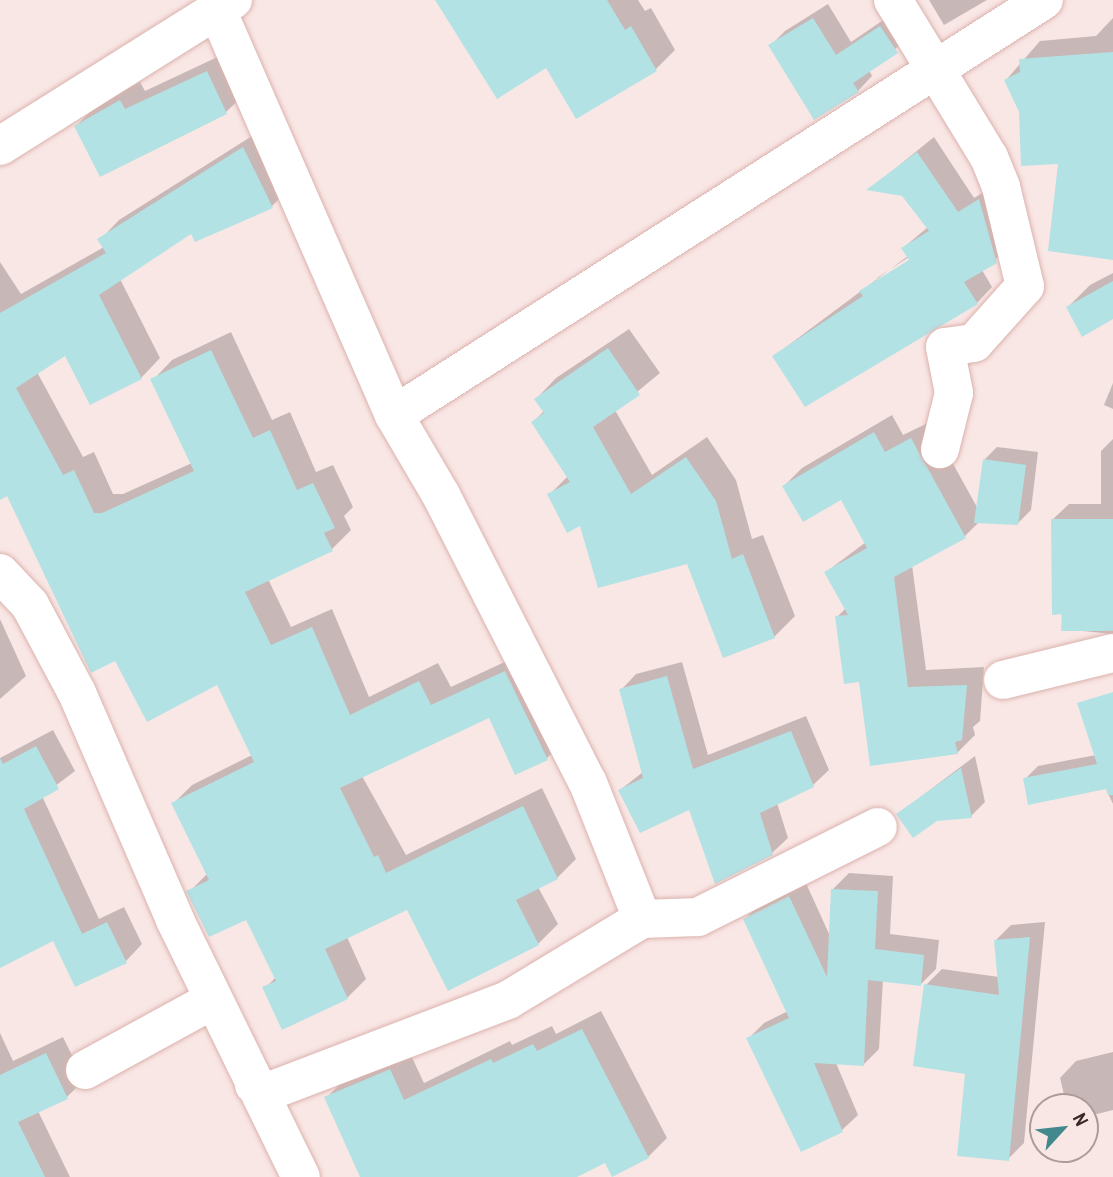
<!DOCTYPE html>
<html>
<head>
<meta charset="utf-8">
<style>
	body { margin:0 }
	#map { position:relative; width:1113px; height:1177px; overflow:hidden; background:#f9e7e5; font-family:"Archivo Narrow",sans-serif }
	div>[style] { position:absolute }
	.shadow>* { inset:0; background:#0003 }
	.building>* { inset:0; background:#b3e2e5 }
	.roads { filter:drop-shadow(0 0 2px #dbb2ad) drop-shadow(0 0 2px #dbb2ad) }
	.minor>* { height:38px; margin:-19px; padding:0 19px; transform-origin:19px; border-radius:19px; background:#fff }
	span { translate:-50% -50%; white-space:nowrap; text-align:center; line-height:1.15; -webkit-text-stroke:5px #f9e7e5; paint-order:stroke }
	.north { position:absolute; left:1029px; top:1093px; width:70px; height:70px; box-sizing:border-box; background:#f9e7e5; border:2px solid #ac9b99; border-radius:50%; rotate:63deg; font-size:19px; font-weight:700; line-height:28px; text-align:center; color:#382826 }
	.north::after { content:''; display:block; margin:auto; width:24px; height:32px; background:#42898e; clip-path:polygon(50% 0,100% 100%,50% 72%,0 100%) }
</style>
</head>
<body>
<div id="map">
	<div class="shadow">
		<div style="clip-path:polygon(437px 0,638px 0,645px 11px,651px 8px,675px 50px,656px 69px,547px 66px)"></div>
		<div style="clip-path:polygon(929px 0,987px 0,944px 25px)"></div>
		<div style="clip-path:polygon(828px 4px,851px 42px,895px 12px,911px 36px,869px 70px,872px 76px,858px 91px,770px 46px,785px 31px)"></div>
		<div style="clip-path:polygon(1113px 18px,1113px 258px,1060px 163px,1021px 112px,1006px 80px,1040px 41px,1096px 36px)"></div>
		<div style="clip-path:polygon(226px 53px,246px 93px,226px 112px,100px 175px,76px 126px,95px 107px,140px 82px,145px 91px)"></div>
		<div style="clip-path:polygon(263px 129px,291px 187px,272px 206px,192px 231px,120px 279px,160px 358px,141px 378px,66px 354px,37px 372px,83px 457px,94px 452px,113px 494px,123px 494px,192px 463px,153px 380px,172px 360px,231px 332px,272px 420px,290px 412px,316px 472px,333px 465px,353px 507px,344px 516px,351px 530px,332px 549px,268px 579px,291px 627px,332px 609px,369px 697px,438px 663px,451px 687px,524px 653px,566px 739px,547px 758px,490px 715px,362px 776px,406px 855px,542px 788px,576px 859px,557px 878px,538px 887px,558px 924px,538px 944px,449px 989px,408px 908px,347px 937px,366px 979px,347px 998px,265px 988px,276px 977px,247px 917px,189px 892px,208px 873px,173px 804px,192px 785px,252px 755px,218px 683px,116px 659px,8px 494px,0 498px,0 262px,21px 294px,104px 247px,100px 240px,119px 220px)"></div>
		<div style="clip-path:polygon(evenodd,934px 137px,974px 198px,995px 185px,1012px 246px,982px 270px,992px 287px,977px 303px,774px 356px,908px 256px,903px 248px,928px 227px,903px 194px,870px 189px,934px 137px,915px 253px,917px 256px,877px 282px,877px 278px,915px 253px)"></div>
		<div style="clip-path:polygon(1113px 273px,1113px 318px,1068px 307px,1090px 285px)"></div>
		<div style="clip-path:polygon(629px 329px,660px 373px,615px 410px,652px 475px,707px 437px,736px 480px,752px 539px,763px 535px,795px 616px,774px 637px,688px 562px,582px 523px,549px 495px,568px 476px,533px 422px,544px 411px,536px 399px,556px 378px)"></div>
		<div style="clip-path:polygon(1113px 383px,1113px 409px,1104px 405px)"></div>
		<div style="clip-path:polygon(892px 415px,903px 435px,930px 422px,978px 509px,984px 460px,997px 447px,1038px 452px,1031px 510px,1018px 523px,980px 521px,965px 536px,912px 565px,926px 670px,984px 667px,980px 721px,973px 727px,975px 735px,957px 753px,861px 680px,837px 617px,846px 608px,826px 572px,866px 542px,842px 498px,784px 486px,802px 468px)"></div>
		<div style="clip-path:polygon(1113px 439px,1113px 634px,1063px 629px,1052px 520px,1069px 504px,1101px 504px,1101px 451px)"></div>
		<div style="clip-path:polygon(0 619px,26px 676px,0 699px)"></div>
		<div style="clip-path:polygon(682px 662px,708px 755px,806px 716px,829px 770px,813px 785px,777px 803px,788px 838px,772px 853px,690px 807px,620px 790px,643px 772px,621px 690px,636px 674px)"></div>
		<div style="clip-path:polygon(1113px 715px,1113px 804px,1105px 787px,1025px 779px,1038px 766px,1096px 755px)"></div>
		<div style="clip-path:polygon(53px 730px,75px 771px,42px 796px,99px 919px,124px 907px,142px 944px,126px 961px,54px 939px,0 966px,0 758px)"></div>
		<div style="clip-path:polygon(975px 756px,985px 802px,971px 816px,898px 814px)"></div>
		<div style="clip-path:polygon(849px 873px,893px 876px,890px 934px,939px 940px,936px 969px,920px 985px,883px 980px,879px 1049px,864px 1064px,836px 1063px,858px 1115px,842px 1130px,748px 1039px,764px 1023px,788px 1011px,745px 919px,761px 903px,805px 881px,830px 936px,833px 889px)"></div>
		<div style="clip-path:polygon(1045px 922px,1024px 1143px,1008px 1159px,926px 985px,942px 969px,999px 977px,995px 941px,1011px 925px)"></div>
		<div style="clip-path:polygon(601px 1011px,667px 1138px,648px 1157px,606px 1161px,575px 1177px,363px 1177px,326px 1098px,345px 1079px,409px 1051px,424px 1083px,510px 1041px,512px 1045px,552px 1026px,556px 1034px)"></div>
		<div style="clip-path:polygon(0 1033px,13px 1061px,63px 1037px,84px 1080px,67px 1097px,38px 1111px,70px 1177px,0 1177px)"></div>
		<div style="clip-path:polygon(1113px 1052px,1113px 1110px,1085px 1117px,1085px 1107px,1067px 1107px,1060px 1078px,1076px 1061px)"></div>
	</div>
	<div class="building">
		<div style="clip-path:polygon(435px 0,607px 0,625px 30px,631px 26px,657px 71px,576px 119px,546px 68px,497px 99px)"></div>
		<div style="clip-path:polygon(813px 18px,836px 55px,880px 26px,898px 53px,853px 83px,859px 92px,814px 120px,768px 45px)"></div>
		<div style="clip-path:polygon(1113px 52px,1113px 260px,1048px 251px,1058px 164px,1021px 166px,1019px 112px,1004px 80px,1020px 72px,1019px 59px)"></div>
		<div style="clip-path:polygon(207px 71px,227px 114px,100px 177px,74px 126px,120px 100px,125px 109px)"></div>
		<div style="clip-path:polygon(243px 147px,273px 208px,195px 242px,191px 234px,99px 295px,142px 379px,90px 405px,65px 356px,16px 388px,63px 475px,74px 470px,94px 513px,102px 513px,194px 471px,150px 379px,211px 350px,253px 438px,270px 430px,297px 490px,313px 483px,335px 528px,324px 533px,333px 551px,245px 592px,271px 645px,312px 627px,350px 715px,419px 681px,431px 705px,505px 671px,548px 760px,515px 775px,489px 718px,340px 788px,374px 857px,378px 855px,386px 873px,523px 806px,558px 879px,516px 900px,539px 945px,448px 991px,407px 910px,325px 949px,348px 999px,282px 1030px,262px 987px,276px 981px,246px 920px,209px 937px,186px 891px,209px 880px,171px 803px,254px 762px,217px 685px,147px 722px,115px 661px,91px 673px,7px 496px,0 500px,0 313px,106px 253px,97px 239px)"></div>
		<div style="clip-path:polygon(917px 152px,958px 212px,979px 199px,997px 263px,964px 282px,978px 304px,805px 407px,772px 356px,863px 296px,859px 291px,909px 260px,901px 248px,929px 231px,902px 196px,866px 190px)"></div>
		<div style="clip-path:polygon(1113px 281px,1113px 319px,1082px 337px,1066px 307px)"></div>
		<div style="clip-path:polygon(608px 348px,640px 395px,593px 427px,631px 494px,686px 457px,716px 501px,732px 559px,743px 554px,775px 638px,723px 658px,687px 564px,598px 588px,580px 526px,567px 533px,547px 494px,570px 482px,531px 422px,544px 413px,534px 399px)"></div>
		<div style="clip-path:polygon(874px 432px,885px 452px,911px 438px,966px 538px,894px 577px,908px 687px,967px 685px,962px 740px,955px 742px,958px 754px,870px 766px,859px 682px,844px 684px,835px 616px,848px 615px,824px 572px,867px 548px,841px 500px,803px 522px,782px 486px)"></div>
		<div style="clip-path:polygon(983px 459px,1026px 465px,1018px 525px,974px 523px)"></div>
		<div style="clip-path:polygon(1051px 519px,1113px 519px,1113px 631px,1061px 631px,1062px 614px,1052px 615px)"></div>
		<div style="clip-path:polygon(667px 676px,693px 769px,791px 731px,814px 787px,760px 813px,773px 855px,715px 884px,689px 810px,640px 833px,618px 790px,643px 778px,619px 689px)"></div>
		<div style="clip-path:polygon(1113px 692px,1113px 795px,1108px 795px,1106px 789px,1028px 805px,1023px 778px,1097px 764px,1077px 703px)"></div>
		<div style="clip-path:polygon(36px 746px,59px 789px,24px 809px,82px 934px,107px 922px,127px 963px,75px 987px,53px 941px,0 968px,0 758px,3px 764px)"></div>
		<div style="clip-path:polygon(961px 768px,972px 818px,937px 821px,913px 838px,896px 814px)"></div>
		<div style="clip-path:polygon(831px 889px,878px 891px,875px 949px,924px 955px,921px 986px,868px 980px,864px 1066px,814px 1063px,843px 1132px,801px 1152px,746px 1038px,789px 1018px,743px 919px,789px 896px,827px 977px)"></div>
		<div style="clip-path:polygon(1030px 937px,1009px 1161px,957px 1156px,965px 1074px,913px 1066px,924px 984px,999px 995px,994px 940px)"></div>
		<div style="clip-path:polygon(582px 1029px,649px 1158px,612px 1177px,605px 1163px,577px 1177px,360px 1177px,324px 1097px,390px 1069px,404px 1100px,491px 1059px,493px 1063px,533px 1044px,537px 1051px)"></div>
		<div style="clip-path:polygon(46px 1053px,68px 1099px,18px 1122px,45px 1177px,0 1177px,0 1075px)"></div>
	</div>
	<div class="roads">
		<div class="minor">
			<div style="left:893px;top:0;width:184px;rotate:58.6deg"></div>
			<div style="left:989px;top:157px;width:32px;rotate:68deg"></div>
			<div style="left:1001px;top:187px;width:102px;rotate:76.4deg"></div>
			<div style="left:1025px;top:286px;width:76px;rotate:131.8deg"></div>
			<div style="left:974px;top:343px;width:29px;rotate:172deg"></div>
			<div style="left:945px;top:347px;width:47px;rotate:78.9deg"></div>
			<div style="left:954px;top:393px;width:58px;rotate:104deg"></div>
			<div style="left:217px;top:10px;width:442px;rotate:66.4deg"></div>
			<div style="left:394px;top:415px;width:93px;rotate:59.6deg"></div>
			<div style="left:441px;top:495px;width:323px;rotate:63deg"></div>
			<div style="left:588px;top:783px;width:146px;rotate:68.3deg"></div>
			<div style="left:0;top:146px;width:275px;rotate:-32.1deg"></div>
			<div style="left:394px;top:415px;width:771px;rotate:-32.56deg"></div>
			<div style="left:0;top:573px;width:44px;rotate:46.8deg"></div>
			<div style="left:30px;top:605px;width:100px;rotate:61.9deg"></div>
			<div style="left:77px;top:693px;width:247px;rotate:66.6deg"></div>
			<div style="left:175px;top:920px;width:286px;rotate:63.9deg"></div>
			<div style="left:1003px;top:680px;width:113px;rotate:-13.8deg"></div>
			<div style="left:85px;top:1070px;width:146px;rotate:-28.7deg"></div>
			<div style="left:254px;top:1085px;width:15px;rotate:28deg"></div>
			<div style="left:267px;top:1092px;width:258px;rotate:-20.9deg"></div>
			<div style="left:508px;top:1000px;width:157px;rotate:-31.2deg"></div>
			<div style="left:642px;top:919px;width:56px;rotate:-2deg"></div>
			<div style="left:698px;top:917px;width:201px;rotate:-26.6deg"></div>
		</div>
	</div>
	<div class="north">N</div>
</div>
</body>
</html>
